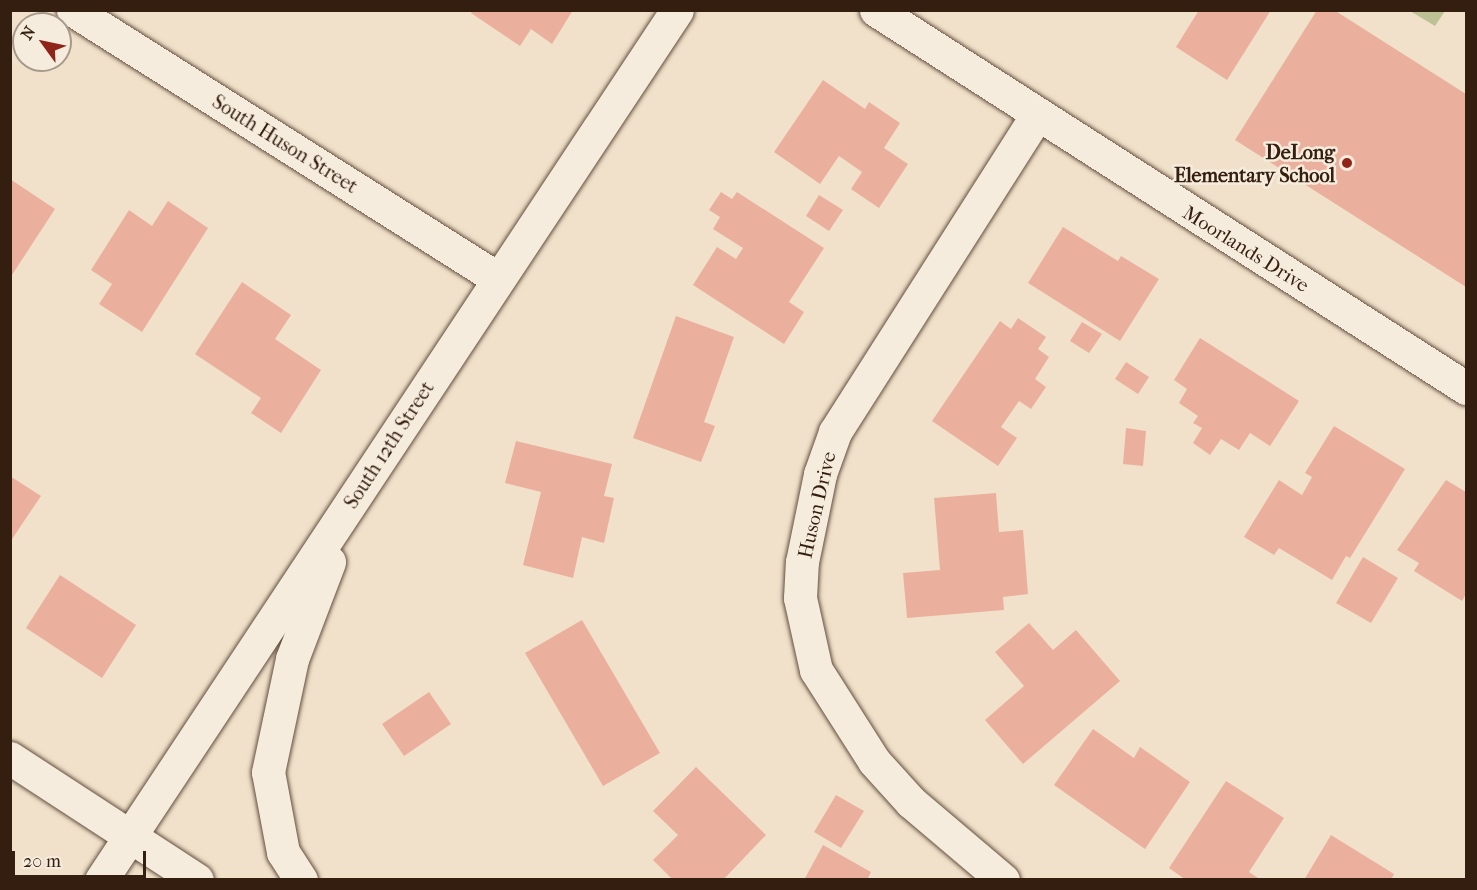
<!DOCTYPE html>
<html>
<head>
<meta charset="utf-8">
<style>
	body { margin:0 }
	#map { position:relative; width:1477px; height:890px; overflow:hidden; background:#f1e1ca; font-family:"IM FELL French Canon",serif }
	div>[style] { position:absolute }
	.green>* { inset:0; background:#bdc295 }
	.building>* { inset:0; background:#ebb09d }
	.roads { filter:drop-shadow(0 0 2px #624f3e) drop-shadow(0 0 2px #624f3e) }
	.street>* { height:33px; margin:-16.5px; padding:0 16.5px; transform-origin:16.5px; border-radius:16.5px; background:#f6ecdd }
	.secondary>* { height:33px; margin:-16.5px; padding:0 16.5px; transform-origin:16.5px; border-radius:16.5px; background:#f6ecdd }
	.dots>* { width:16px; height:16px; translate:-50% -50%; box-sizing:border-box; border:3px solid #f6ecdd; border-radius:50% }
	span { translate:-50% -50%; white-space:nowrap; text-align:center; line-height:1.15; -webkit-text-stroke:5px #f6ecdd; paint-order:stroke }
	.street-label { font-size:20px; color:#331e10 }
	.poi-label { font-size:20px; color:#331e10; font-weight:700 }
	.right { translate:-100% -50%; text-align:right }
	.frame { position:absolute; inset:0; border:12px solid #331e10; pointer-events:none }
	.north { position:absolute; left:12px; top:12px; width:60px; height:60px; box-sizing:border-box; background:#f6ecdd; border:2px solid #a89a8b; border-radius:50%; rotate:303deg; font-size:16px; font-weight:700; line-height:24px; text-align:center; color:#331e10 }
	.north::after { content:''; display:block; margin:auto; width:21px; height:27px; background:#8f2418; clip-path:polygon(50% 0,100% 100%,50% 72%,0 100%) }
	.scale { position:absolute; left:12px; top:851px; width:134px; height:27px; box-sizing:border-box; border:3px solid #331e10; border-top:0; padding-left:8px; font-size:18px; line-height:21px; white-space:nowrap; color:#331e10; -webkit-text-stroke:4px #f6ecdd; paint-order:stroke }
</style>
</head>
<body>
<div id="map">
	<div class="green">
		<div style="clip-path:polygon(1410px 11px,1445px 10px,1445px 11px,1435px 26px)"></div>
	</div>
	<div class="building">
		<div style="clip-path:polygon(473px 10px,573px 10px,552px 44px,531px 29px,520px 46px,471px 13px)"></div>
		<div style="clip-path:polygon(1199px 10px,1271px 10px,1227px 80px,1176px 47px)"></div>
		<div style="clip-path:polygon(1317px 10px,1334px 10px,1466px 94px,1466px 287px,1235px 140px)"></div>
		<div style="clip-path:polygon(823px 80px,865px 109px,869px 102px,900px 123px,884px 148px,908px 164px,879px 208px,851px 189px,862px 172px,839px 156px,820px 184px,774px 152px)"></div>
		<div style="clip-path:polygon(10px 179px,55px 209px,10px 278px)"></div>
		<div style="clip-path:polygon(721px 192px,732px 199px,737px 192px,824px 248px,789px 302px,804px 312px,784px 344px,693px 285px,717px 247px,736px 259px,743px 248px,713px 229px,720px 217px,709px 210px)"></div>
		<div style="clip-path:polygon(819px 195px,843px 210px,829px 231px,806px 216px)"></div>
		<div style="clip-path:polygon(168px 201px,208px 228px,142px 332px,99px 304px,112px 284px,91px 270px,129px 210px,152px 226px)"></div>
		<div style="clip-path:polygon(1063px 227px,1118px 261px,1121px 256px,1159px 279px,1120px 341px,1028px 283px)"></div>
		<div style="clip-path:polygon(242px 282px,291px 315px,275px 339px,321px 370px,281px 433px,251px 413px,261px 398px,195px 354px)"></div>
		<div style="clip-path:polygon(676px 316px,734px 337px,704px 422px,715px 426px,701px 462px,633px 438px)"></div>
		<div style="clip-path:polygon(1018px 318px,1046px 337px,1038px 349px,1049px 357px,1035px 379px,1046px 387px,1031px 409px,1019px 401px,1001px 427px,1017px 438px,998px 466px,932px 421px,1000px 321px,1011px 329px)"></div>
		<div style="clip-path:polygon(1082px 322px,1102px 334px,1089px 353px,1070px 341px)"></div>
		<div style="clip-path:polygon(1200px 338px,1299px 401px,1270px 446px,1250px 433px,1239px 450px,1221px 439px,1210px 455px,1193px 443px,1202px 428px,1193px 423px,1198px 416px,1179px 403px,1187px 389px,1174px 380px)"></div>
		<div style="clip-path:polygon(1126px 362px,1149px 377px,1138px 394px,1115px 379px)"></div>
		<div style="clip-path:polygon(1334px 426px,1405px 469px,1350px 558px,1346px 556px,1332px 580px,1279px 548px,1274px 555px,1244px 537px,1279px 480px,1302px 495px,1312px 477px,1305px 473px)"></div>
		<div style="clip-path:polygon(1126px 428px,1146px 431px,1143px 466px,1123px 464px)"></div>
		<div style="clip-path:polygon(516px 441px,612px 464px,604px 496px,614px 498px,604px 543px,582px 537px,573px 578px,523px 565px,541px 492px,505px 483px)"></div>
		<div style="clip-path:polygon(10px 476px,41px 496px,10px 542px)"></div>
		<div style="clip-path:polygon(1446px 480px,1466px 492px,1466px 594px,1462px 601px,1414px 571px,1419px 563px,1397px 550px)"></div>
		<div style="clip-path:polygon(996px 493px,999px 532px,1023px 530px,1028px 594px,1003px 597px,1004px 610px,907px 618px,903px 573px,940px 570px,934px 498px)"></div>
		<div style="clip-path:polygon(1363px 557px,1398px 578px,1371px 623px,1336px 603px)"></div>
		<div style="clip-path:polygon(60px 575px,136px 625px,102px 678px,26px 628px)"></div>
		<div style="clip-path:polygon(582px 620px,660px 753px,603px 786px,525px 653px)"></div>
		<div style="clip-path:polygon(1029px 623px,1053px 650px,1076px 630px,1120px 681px,1023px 764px,985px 720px,1024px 686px,995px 652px)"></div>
		<div style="clip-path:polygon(429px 692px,451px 724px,404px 756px,382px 724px)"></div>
		<div style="clip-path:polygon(1093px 729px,1134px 758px,1140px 747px,1190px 782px,1145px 849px,1054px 785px)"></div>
		<div style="clip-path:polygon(696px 767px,766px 835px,723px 880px,673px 880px,653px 860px,678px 835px,653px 811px)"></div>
		<div style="clip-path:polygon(1226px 781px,1284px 818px,1249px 872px,1261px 880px,1186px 880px,1169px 868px)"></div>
		<div style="clip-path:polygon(836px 795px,864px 811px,841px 848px,814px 832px)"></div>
		<div style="clip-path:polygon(1331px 835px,1394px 874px,1391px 880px,1304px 880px)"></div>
		<div style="clip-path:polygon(823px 845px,871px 872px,867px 880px,804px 880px)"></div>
	</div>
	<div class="roads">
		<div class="street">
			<div style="left:73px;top:10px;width:502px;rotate:32.3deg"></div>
			<div style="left:876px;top:10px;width:701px;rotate:32.65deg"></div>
			<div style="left:1003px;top:880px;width:121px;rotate:-139.7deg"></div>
			<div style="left:911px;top:802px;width:55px;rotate:-132.1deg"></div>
			<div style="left:874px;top:761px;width:108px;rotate:-122.5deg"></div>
			<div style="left:816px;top:670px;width:74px;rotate:-102.5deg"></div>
			<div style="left:800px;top:598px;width:36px;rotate:-87deg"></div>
			<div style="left:802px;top:562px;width:90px;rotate:-78.4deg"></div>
			<div style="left:820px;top:474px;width:45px;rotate:-70.3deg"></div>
			<div style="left:835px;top:432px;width:376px;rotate:-57.5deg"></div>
		</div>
		<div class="secondary">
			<div style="left:10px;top:758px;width:223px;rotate:33.1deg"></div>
			<div style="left:101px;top:880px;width:1043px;rotate:-56.49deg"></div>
			<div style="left:301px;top:880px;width:33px;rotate:-123deg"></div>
			<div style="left:283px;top:852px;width:81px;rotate:-100.6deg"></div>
			<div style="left:268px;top:772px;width:116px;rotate:-78deg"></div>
			<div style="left:292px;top:659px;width:104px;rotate:-69.1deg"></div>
		</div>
	</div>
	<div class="dots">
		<div style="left:1347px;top:163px;background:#8f2418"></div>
	</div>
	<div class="street-label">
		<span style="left:285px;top:144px;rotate:32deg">South Huson Street</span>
		<span style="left:1246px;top:249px;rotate:32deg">Moorlands Drive</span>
		<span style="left:389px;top:445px;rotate:-57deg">South 12th Street</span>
		<span style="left:817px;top:505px;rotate:-77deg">Huson Drive</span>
	</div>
	<div class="poi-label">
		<span class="right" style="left:1335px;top:164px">DeLong<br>Elementary School</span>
	</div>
	<div class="frame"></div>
	<div class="north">N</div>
	<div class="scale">20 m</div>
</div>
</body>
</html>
